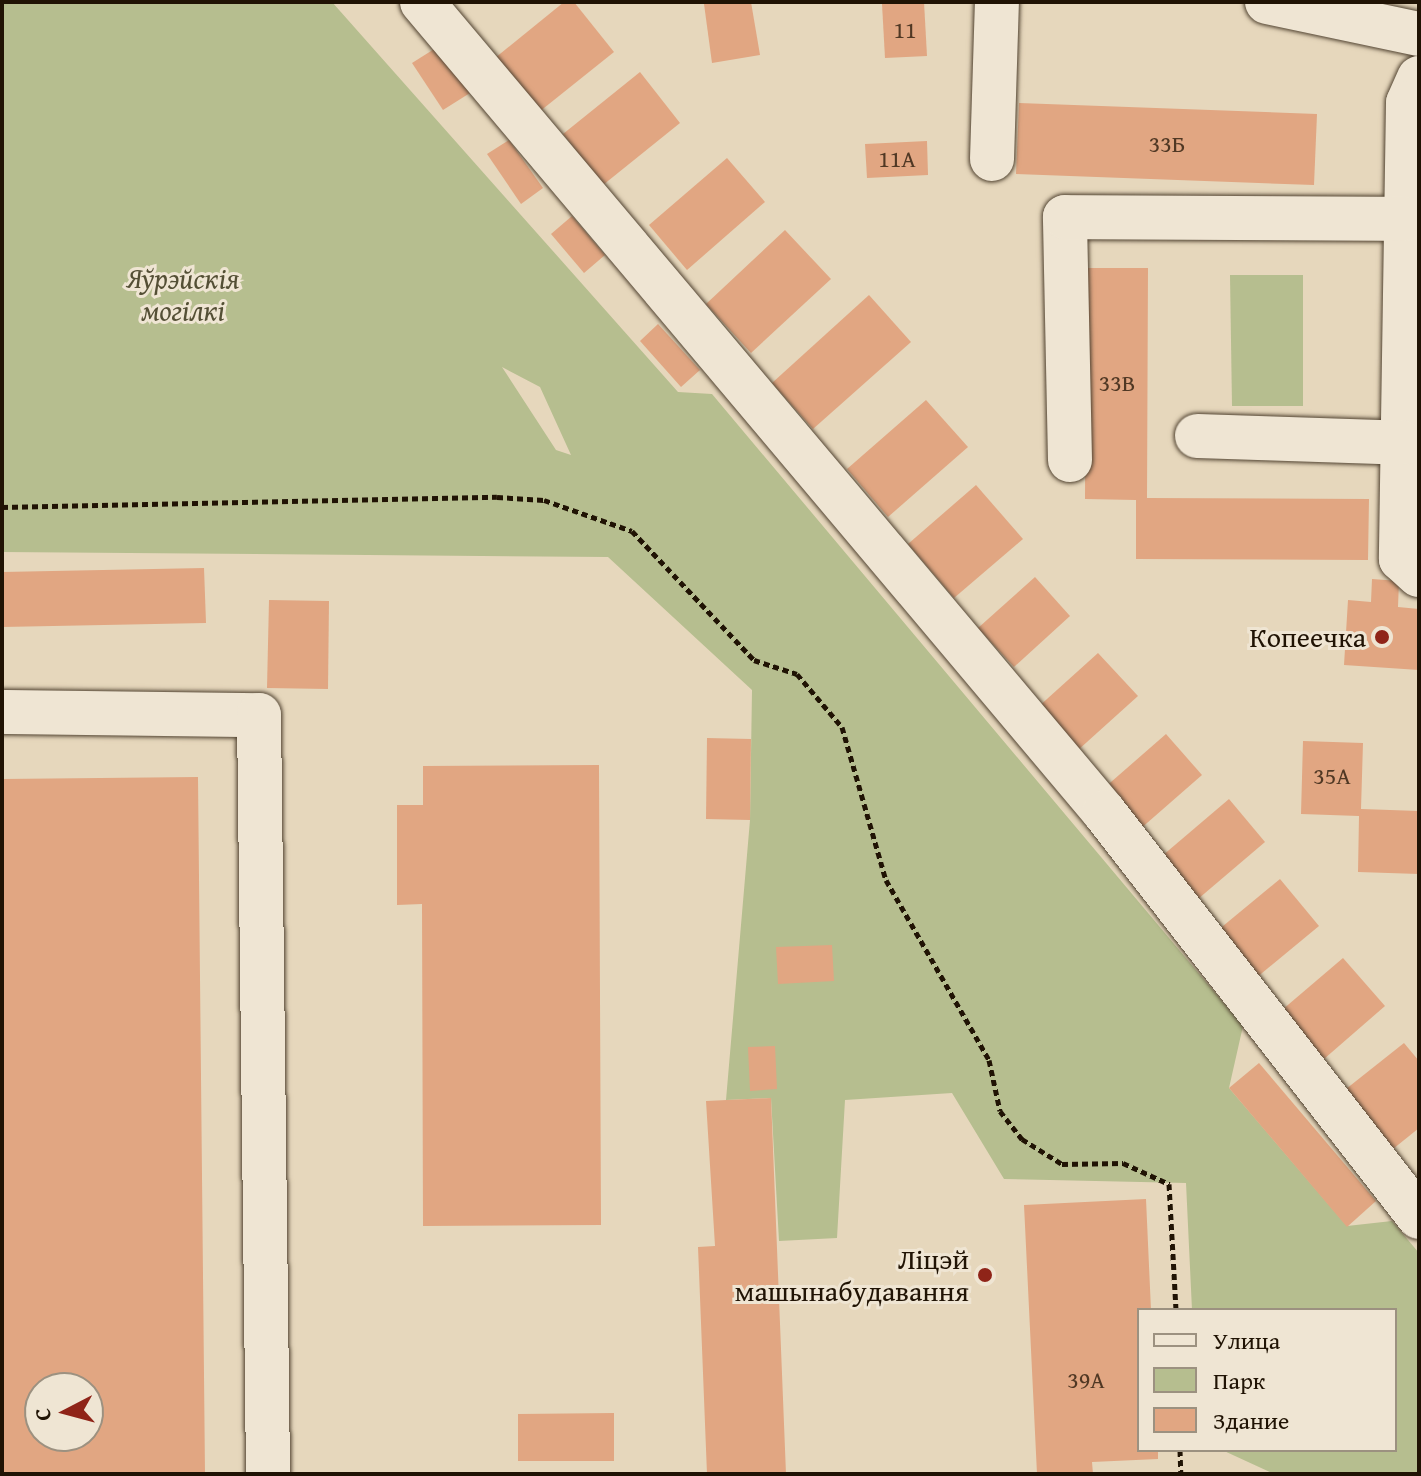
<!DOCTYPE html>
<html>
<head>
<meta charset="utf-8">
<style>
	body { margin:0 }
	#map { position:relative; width:1421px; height:1476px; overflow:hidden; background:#e6d7bc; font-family:"Gentium Book Plus",serif }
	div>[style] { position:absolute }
	.green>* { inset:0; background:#b6be8f }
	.building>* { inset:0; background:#e1a682 }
	.path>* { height:5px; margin-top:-2.5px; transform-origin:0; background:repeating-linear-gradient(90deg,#201304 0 6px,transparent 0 10px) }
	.roads { filter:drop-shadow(0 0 2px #524432) drop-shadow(0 0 2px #524432) }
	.minor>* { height:44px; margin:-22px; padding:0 22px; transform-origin:22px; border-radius:22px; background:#efe5d3 }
	.dots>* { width:22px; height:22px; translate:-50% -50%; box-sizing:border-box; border:4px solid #efe5d3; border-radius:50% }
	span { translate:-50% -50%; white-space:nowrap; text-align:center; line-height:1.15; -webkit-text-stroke:6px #efe5d3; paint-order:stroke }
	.number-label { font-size:24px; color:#503824 }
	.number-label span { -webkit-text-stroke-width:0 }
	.park-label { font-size:28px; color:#544f35; font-style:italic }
	.poi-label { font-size:28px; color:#201304 }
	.right { translate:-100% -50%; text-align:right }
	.frame { position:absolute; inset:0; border:4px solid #201304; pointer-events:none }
	.legend { position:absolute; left:1137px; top:1308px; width:260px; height:144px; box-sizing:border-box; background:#efe5d3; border:2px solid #9c9180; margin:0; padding:10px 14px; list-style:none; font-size:24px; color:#201304 }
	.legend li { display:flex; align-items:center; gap:16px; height:40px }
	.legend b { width:40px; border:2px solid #9c9180 }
	.north { position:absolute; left:24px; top:1372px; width:80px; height:80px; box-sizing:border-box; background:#efe5d3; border:2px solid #9c9180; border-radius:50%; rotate:264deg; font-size:22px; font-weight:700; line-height:32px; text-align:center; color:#201304 }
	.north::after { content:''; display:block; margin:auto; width:28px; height:36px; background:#8f2418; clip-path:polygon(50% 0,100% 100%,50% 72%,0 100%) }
</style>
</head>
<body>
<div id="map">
	<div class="green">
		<div style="clip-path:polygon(evenodd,2px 2px,332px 2px,678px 392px,712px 394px,1243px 1026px,1229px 1088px,1347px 1226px,1392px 1221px,1419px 1253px,1419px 1474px,1274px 1474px,1222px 1450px,1395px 1450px,1395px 1310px,1192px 1310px,1186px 1183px,1004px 1179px,952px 1093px,845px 1100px,837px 1238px,779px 1241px,771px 1098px,726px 1100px,750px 820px,752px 690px,608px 557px,2px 552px,2px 2px,502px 367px,540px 387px,571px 455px,556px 450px,502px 367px)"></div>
		<div style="clip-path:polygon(1230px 275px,1303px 275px,1303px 406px,1232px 406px)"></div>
	</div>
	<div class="building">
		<div style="clip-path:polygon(564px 2px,574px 2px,614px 52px,539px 112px,495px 58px)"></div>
		<div style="clip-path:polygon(751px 2px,760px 55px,712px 63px,704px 4px)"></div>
		<div style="clip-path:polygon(924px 2px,927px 56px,885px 58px,882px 4px)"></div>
		<div style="clip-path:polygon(439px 46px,470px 93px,443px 110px,412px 63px)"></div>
		<div style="clip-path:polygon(640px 72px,680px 123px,603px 185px,563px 134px)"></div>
		<div style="clip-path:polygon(1019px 103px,1317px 114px,1314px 185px,1016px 174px)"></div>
		<div style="clip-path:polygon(509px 140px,543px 188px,521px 204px,487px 154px)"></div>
		<div style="clip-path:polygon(927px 141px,928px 175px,867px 178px,865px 144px)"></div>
		<div style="clip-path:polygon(727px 158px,765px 202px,687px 270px,649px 225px)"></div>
		<div style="clip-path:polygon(572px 216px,605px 255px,584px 273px,551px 234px)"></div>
		<div style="clip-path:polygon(785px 230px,831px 279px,751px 353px,706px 304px)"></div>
		<div style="clip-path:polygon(1086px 268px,1148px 268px,1147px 498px,1369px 499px,1368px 560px,1136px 559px,1136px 500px,1085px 499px)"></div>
		<div style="clip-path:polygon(869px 295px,911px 342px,813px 429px,772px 383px)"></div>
		<div style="clip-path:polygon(658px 324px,700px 370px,681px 387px,640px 341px)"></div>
		<div style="clip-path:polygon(926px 400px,968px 447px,888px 517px,847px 469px)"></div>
		<div style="clip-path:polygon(976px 485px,1023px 539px,954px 598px,908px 544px)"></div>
		<div style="clip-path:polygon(204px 568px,206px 623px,2px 627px,2px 572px)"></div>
		<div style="clip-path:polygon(1035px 577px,1070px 616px,1014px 667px,978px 628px)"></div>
		<div style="clip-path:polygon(1372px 579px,1399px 581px,1398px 607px,1419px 609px,1419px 670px,1344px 665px,1348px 600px,1371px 602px)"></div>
		<div style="clip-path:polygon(269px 600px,329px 601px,328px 689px,267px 688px)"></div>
		<div style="clip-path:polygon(1098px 653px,1138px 696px,1077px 751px,1037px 708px)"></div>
		<div style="clip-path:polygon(1166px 734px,1202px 775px,1139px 830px,1103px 789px)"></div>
		<div style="clip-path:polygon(707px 738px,751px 739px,750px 820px,706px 819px)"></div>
		<div style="clip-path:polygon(1303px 741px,1363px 743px,1361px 809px,1419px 811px,1419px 874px,1358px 872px,1359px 816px,1301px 814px)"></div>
		<div style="clip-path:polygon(599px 765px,601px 1225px,423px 1226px,422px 904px,397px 905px,397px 805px,423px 805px,423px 766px)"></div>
		<div style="clip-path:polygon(evenodd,198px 777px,205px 1474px,2px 1474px,2px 779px,198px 777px,40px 1388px,88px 1388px,88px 1436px,40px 1436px,40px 1388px)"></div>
		<div style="clip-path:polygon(1229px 799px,1265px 842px,1198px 899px,1162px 856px)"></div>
		<div style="clip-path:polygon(1280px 879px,1319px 926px,1256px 978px,1217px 931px)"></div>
		<div style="clip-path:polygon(832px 945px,834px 981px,778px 984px,776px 947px)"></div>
		<div style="clip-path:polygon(1343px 958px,1385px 1006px,1324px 1059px,1282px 1010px)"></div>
		<div style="clip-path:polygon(1404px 1043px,1419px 1061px,1419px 1128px,1393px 1149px,1346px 1089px)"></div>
		<div style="clip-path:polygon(775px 1046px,777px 1089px,750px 1091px,748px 1047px)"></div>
		<div style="clip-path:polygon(1259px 1063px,1376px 1201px,1347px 1227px,1229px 1088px)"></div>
		<div style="clip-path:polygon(771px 1098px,786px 1474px,707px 1474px,698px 1247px,715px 1246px,706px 1101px)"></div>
		<div style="clip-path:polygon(1146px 1199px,1151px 1310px,1139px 1310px,1139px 1450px,1158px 1450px,1158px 1459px,1092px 1462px,1093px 1474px,1037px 1474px,1024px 1205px)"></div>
		<div style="clip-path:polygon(614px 1413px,614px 1461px,518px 1461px,518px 1414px)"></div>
	</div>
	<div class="path">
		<div style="left:2px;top:507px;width:495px;rotate:-1.2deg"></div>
		<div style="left:497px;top:497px;width:47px;rotate:3.7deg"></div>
		<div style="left:544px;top:500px;width:93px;rotate:19.4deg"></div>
		<div style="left:632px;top:531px;width:178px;rotate:46.6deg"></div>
		<div style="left:754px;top:660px;width:45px;rotate:18deg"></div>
		<div style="left:797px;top:674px;width:70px;rotate:49.7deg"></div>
		<div style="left:842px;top:727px;width:159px;rotate:74deg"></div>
		<div style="left:886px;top:880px;width:207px;rotate:60.2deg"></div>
		<div style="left:989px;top:1060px;width:52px;rotate:77.8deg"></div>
		<div style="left:1000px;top:1111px;width:36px;rotate:52deg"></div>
		<div style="left:1022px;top:1139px;width:47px;rotate:32deg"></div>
		<div style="left:1062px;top:1164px;width:61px;rotate:-0.9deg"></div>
		<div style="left:1123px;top:1163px;width:51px;rotate:24.5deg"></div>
		<div style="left:1169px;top:1184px;width:126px;rotate:86.8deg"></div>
		<div style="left:1180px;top:1450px;width:24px;rotate:88deg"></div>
	</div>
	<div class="roads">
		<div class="minor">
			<div style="left:422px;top:2px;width:1059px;rotate:49.9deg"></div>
			<div style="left:1104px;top:812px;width:513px;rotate:52.13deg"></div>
			<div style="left:1267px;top:2px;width:155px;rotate:11.9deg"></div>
			<div style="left:1419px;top:78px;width:27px;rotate:114deg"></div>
			<div style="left:1408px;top:103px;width:456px;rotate:90.9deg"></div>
			<div style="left:1401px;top:559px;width:24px;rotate:42deg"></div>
			<div style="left:992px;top:159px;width:157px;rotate:-88.2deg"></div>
			<div style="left:1197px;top:436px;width:206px;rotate:1.9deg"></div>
			<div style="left:1070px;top:460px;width:243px;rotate:-91.2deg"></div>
			<div style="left:1065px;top:217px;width:341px;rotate:0.3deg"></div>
			<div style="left:2px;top:712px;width:257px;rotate:0.7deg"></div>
			<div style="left:259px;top:715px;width:759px;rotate:89.32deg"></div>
		</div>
	</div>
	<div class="dots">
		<div style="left:1382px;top:637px;background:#8f2418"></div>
		<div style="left:985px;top:1275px;background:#8f2418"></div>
	</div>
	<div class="number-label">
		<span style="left:905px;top:30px">11</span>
		<span style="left:1167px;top:144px">33Б</span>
		<span style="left:897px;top:159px">11А</span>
		<span style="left:1117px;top:383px">33В</span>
		<span style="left:1332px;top:776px">35А</span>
		<span style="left:1086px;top:1380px">39А</span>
	</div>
	<div class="park-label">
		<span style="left:183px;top:294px">Яўрэйскія<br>могілкі</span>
	</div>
	<div class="poi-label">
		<span class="right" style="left:1366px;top:637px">Копеечка</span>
		<span class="right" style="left:969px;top:1275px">Ліцэй<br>машынабудавання</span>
	</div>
	<div class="frame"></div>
	<ul class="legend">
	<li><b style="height:10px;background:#efe5d3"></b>Улица</li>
	<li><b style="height:22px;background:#b6be8f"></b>Парк</li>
	<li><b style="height:22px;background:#e1a682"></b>Здание</li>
	</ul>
	<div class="north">С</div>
</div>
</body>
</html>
